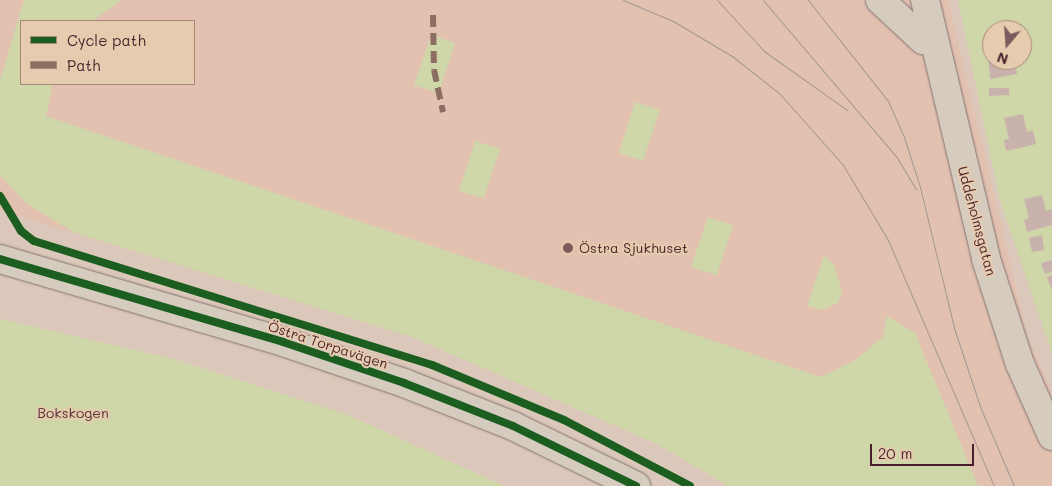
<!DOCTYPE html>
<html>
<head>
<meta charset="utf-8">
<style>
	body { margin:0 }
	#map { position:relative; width:1052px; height:486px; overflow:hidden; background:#dcc8ba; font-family:Mali,sans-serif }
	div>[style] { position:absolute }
	.built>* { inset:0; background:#e2c1b1 }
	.green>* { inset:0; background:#cfd7a9 }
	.building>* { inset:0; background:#c9b2ac }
	.roads { filter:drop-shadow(0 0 1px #84736f) drop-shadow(0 0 1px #84736f) }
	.minor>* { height:28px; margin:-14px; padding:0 14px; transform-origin:14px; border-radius:14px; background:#d5cbbf }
	.tram>* { height:1px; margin:-0.5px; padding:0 0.5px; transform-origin:0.5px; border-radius:0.5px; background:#a39790 }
	.quiet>* { height:6px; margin-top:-3px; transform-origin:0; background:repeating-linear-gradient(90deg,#8d6e63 0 12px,transparent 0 18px) }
	.cycleway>* { height:8px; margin:-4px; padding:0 4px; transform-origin:4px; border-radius:4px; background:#1b5e20 }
	.dots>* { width:14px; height:14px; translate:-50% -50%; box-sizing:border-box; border:2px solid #e6ccae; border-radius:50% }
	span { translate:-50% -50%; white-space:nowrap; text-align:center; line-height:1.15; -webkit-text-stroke:4px #e6ccae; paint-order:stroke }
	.street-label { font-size:14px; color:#4a1f2b }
	.poi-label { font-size:14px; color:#4a1f2b }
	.left { translate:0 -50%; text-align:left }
	.park-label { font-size:14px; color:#563336 }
	.legend { position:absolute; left:20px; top:20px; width:175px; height:65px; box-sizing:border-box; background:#e6ccae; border:1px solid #a8877a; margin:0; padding:6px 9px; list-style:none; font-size:15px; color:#4a1f2b }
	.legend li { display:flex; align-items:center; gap:10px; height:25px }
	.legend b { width:25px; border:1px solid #a8877a }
	.north { position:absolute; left:982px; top:20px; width:50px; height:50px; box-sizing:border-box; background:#e6ccae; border:1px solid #a8877a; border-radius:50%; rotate:198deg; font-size:14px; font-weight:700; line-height:20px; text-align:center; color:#4a1f2b }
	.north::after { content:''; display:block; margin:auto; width:18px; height:22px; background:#7d5a5d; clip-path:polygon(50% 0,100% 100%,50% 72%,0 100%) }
	.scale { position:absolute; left:870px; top:444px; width:104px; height:22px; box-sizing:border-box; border:2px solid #4a1f2b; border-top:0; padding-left:6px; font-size:15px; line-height:18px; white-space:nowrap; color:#4a1f2b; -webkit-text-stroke:4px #e6ccae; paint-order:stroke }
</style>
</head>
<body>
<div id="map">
	<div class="built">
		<div style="clip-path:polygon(evenodd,0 0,948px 0,1028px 338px,1052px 394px,1052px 486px,728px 486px,657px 444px,412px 337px,0 210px,0 0,21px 21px,194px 21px,194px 84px,21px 84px,21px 21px)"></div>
	</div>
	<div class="green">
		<div style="clip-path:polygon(24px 0,122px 0,92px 21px,21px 21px,21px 84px,53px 84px,46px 116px,821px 377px,855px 360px,883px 337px,887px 316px,915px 333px,978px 486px,728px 486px,657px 444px,412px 337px,73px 232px,26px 203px,0 175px,0 80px)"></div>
		<div style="clip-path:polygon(evenodd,958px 0,1052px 0,1052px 353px,1000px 201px,958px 0,992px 30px,1022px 30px,1022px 60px,992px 60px,992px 30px)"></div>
		<div style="clip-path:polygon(431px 35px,455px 43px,439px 93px,414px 85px)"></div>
		<div style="clip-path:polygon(635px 102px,660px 110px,643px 161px,619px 153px)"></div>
		<div style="clip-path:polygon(475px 141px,500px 149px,484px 198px,459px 191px)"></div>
		<div style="clip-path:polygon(708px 217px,733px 225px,717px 275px,691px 267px)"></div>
		<div style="clip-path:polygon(824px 256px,834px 264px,842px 292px,838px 303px,822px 310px,807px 306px)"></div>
		<div style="clip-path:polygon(0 319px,174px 359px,348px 415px,504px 486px,0 486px)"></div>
	</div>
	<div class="building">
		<div style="clip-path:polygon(992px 43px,992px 60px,1015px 61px,1017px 74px,990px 79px,987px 44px)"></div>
		<div style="clip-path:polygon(989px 88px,1009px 88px,1009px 95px,989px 96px)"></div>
		<div style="clip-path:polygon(1023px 114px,1027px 132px,1033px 130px,1036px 144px,1006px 151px,1004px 140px,1009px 139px,1004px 118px)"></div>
		<div style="clip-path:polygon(1042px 195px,1046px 211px,1052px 209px,1052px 225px,1027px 232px,1024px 220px,1029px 218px,1024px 199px)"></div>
		<div style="clip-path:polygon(1042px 235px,1044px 250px,1032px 252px,1029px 238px)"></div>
		<div style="clip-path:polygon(1052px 260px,1052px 272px,1045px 274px,1041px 263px)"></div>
		<div style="clip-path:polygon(1052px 275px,1052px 291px,1047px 277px)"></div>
	</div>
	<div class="roads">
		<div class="minor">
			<div style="left:880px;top:0;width:59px;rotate:42.9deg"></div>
			<div style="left:925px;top:0;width:266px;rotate:76.7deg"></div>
			<div style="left:986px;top:259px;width:110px;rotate:72.1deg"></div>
			<div style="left:1020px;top:364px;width:79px;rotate:66deg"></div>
			<div style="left:0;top:259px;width:295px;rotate:16.3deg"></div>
			<div style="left:283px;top:342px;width:128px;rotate:18.7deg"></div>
			<div style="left:404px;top:383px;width:117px;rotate:21.5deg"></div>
			<div style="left:513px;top:426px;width:137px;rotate:26deg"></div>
		</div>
	</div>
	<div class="tram">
		<div style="left:623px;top:0;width:54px;rotate:22.8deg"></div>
		<div style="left:673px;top:21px;width:69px;rotate:30.7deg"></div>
		<div style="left:732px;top:56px;width:61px;rotate:38.4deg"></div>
		<div style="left:780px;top:94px;width:95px;rotate:48.4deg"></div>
		<div style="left:843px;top:165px;width:87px;rotate:59deg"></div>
		<div style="left:888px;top:240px;width:268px;rotate:66.7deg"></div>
		<div style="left:717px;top:0;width:69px;rotate:47.3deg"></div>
		<div style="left:764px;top:51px;width:102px;rotate:35.4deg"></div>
		<div style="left:763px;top:0;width:205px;rotate:49.6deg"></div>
		<div style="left:896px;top:156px;width:39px;rotate:59deg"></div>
		<div style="left:808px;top:0;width:129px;rotate:51.6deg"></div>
		<div style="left:888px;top:101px;width:36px;rotate:66deg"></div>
		<div style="left:903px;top:134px;width:56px;rotate:72.2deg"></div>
		<div style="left:920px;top:187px;width:145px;rotate:76.4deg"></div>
		<div style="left:954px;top:328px;width:85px;rotate:71.6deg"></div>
		<div style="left:981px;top:409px;width:84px;rotate:66.8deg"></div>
	</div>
	<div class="quiet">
		<div style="left:433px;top:15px;width:55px;rotate:89deg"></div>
		<div style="left:434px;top:70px;width:43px;rotate:77.9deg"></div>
	</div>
	<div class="cycleway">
		<div style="left:0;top:196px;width:41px;rotate:59deg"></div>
		<div style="left:21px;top:231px;width:16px;rotate:38deg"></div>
		<div style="left:34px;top:241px;width:417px;rotate:17.3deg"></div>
		<div style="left:432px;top:365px;width:143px;rotate:22.6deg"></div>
		<div style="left:564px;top:420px;width:142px;rotate:27.6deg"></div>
		<div style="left:0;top:259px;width:295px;rotate:16.3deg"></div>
		<div style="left:283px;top:342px;width:128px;rotate:18.7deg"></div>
		<div style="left:404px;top:383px;width:117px;rotate:21.5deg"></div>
		<div style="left:513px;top:426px;width:137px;rotate:26deg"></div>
	</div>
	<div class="dots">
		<div style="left:568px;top:248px;background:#7d5a5d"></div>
	</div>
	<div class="street-label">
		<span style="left:977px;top:221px;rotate:75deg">Uddeholmsgatan</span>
		<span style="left:328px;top:345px;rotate:18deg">Östra Torpavägen</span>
	</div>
	<div class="poi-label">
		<span class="left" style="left:579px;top:248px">Östra Sjukhuset</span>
	</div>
	<div class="park-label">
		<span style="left:73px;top:413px">Bokskogen</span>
	</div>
	<ul class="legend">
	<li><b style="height:6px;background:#1b5e20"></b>Cycle path</li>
	<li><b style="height:6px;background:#8d6e63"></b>Path</li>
	</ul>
	<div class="north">N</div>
	<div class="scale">20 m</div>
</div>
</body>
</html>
